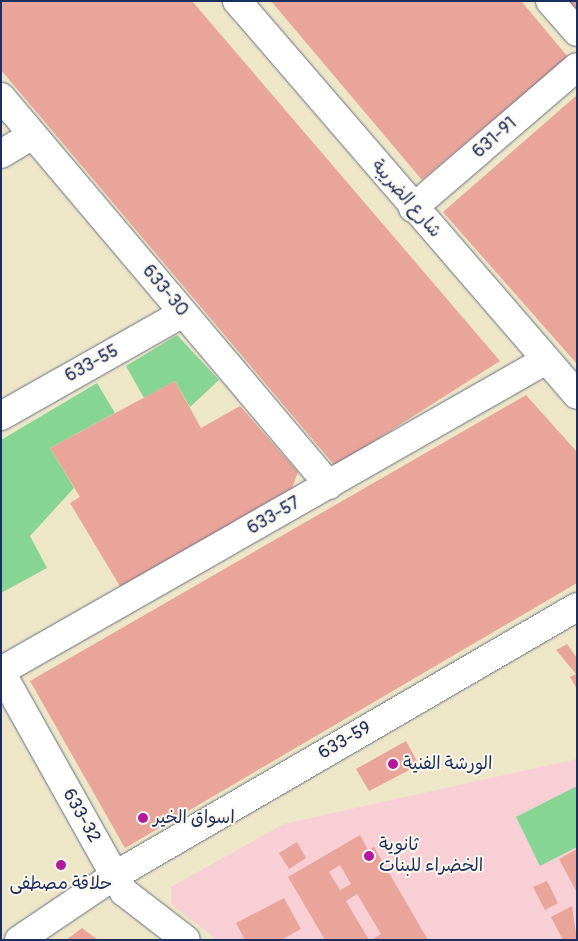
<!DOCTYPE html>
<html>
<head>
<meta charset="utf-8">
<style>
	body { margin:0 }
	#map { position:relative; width:578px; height:941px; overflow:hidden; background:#ede6c7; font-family:Pangolin,"Playpen Sans Arabic",sans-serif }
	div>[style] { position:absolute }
	.built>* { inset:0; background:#f7cfd5 }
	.green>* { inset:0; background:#86d595 }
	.building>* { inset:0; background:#e9a59a }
	.roads { filter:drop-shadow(0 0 1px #646f83) drop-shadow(0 0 1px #646f83) }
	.minor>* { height:28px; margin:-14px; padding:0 14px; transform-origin:14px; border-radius:14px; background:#fff }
	.dots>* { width:14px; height:14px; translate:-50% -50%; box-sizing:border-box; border:2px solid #fbf7ec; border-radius:50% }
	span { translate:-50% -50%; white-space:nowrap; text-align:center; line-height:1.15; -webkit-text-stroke:4px #fbf7ec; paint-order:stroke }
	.street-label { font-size:18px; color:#1b2f5e }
	.poi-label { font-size:18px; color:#1b2f5e }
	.left { translate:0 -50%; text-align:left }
	.frame { position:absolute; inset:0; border:2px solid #1b2f5e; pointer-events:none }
</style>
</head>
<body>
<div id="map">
	<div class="built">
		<div style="clip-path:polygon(577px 759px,577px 940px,217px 940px,171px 904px,171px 887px,284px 824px)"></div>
	</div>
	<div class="green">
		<div style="clip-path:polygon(177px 335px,219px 380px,190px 407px,175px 381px,144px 398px,126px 366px)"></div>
		<div style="clip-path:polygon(97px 383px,115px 413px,50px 448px,74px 488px,30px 536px,47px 568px,1px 593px,1px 440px)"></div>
		<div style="clip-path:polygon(577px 786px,577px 847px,540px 866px,516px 817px)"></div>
	</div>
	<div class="building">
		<div style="clip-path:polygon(1px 1px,192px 1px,500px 361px,335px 466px,1px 70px)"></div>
		<div style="clip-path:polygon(271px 1px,521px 1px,568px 57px,422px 180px)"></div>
		<div style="clip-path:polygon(568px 1px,577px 1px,577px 12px)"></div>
		<div style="clip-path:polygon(577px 95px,577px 364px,443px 212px)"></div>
		<div style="clip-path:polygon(175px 381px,201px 428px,240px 406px,298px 472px,292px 488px,121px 588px,70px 503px,80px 497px,50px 448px)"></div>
		<div style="clip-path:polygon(526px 395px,577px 452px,577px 583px,125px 848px,30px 681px)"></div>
		<div style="clip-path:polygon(567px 644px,577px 658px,577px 689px,570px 677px,576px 674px,556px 650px)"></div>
		<div style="clip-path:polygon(406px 741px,419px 765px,369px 791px,356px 769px)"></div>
		<div style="clip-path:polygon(evenodd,360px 835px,368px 850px,374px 847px,428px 940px,371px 940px,381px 934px,357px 894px,346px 901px,369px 940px,325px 940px,288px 877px,360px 835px,340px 865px,351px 884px,340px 890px,329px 872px,340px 865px)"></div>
		<div style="clip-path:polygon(297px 842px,306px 858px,289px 869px,279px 853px)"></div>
		<div style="clip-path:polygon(577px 849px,577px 893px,559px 859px)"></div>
		<div style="clip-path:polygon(547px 881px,558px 903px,545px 910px,533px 887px)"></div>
		<div style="clip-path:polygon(284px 898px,301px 929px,281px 940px,245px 940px,236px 923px)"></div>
		<div style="clip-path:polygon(572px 906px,577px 940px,563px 940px,551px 917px)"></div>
		<div style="clip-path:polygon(82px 928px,98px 940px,66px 940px)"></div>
	</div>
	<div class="roads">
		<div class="minor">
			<div style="left:237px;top:1px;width:520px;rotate:49.21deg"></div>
			<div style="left:550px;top:1px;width:41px;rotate:48.9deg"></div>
			<div style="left:1px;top:97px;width:508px;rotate:49.79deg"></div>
			<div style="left:1px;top:154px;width:37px;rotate:-31deg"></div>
			<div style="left:413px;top:208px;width:216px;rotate:-40.7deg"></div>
			<div style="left:1px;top:416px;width:209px;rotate:-29.5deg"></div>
			<div style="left:1px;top:671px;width:627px;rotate:-29.71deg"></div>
			<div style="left:1px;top:672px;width:252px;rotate:60.8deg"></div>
			<div style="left:124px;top:892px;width:78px;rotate:37.7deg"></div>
			<div style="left:19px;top:940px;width:115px;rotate:-34deg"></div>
			<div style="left:114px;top:876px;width:535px;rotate:-30.16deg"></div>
		</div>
	</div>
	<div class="dots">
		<div style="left:393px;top:764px;background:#b5179e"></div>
		<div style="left:143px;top:818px;background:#b5179e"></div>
		<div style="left:369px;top:856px;background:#b5179e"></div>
		<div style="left:61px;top:865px;background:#b5179e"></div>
	</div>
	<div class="street-label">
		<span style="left:495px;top:138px;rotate:-41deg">631-91</span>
		<span style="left:406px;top:199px;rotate:49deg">شارع الضريبة</span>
		<span style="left:165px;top:291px;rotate:50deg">633-30</span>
		<span style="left:92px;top:364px;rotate:-29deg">633-55</span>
		<span style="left:274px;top:516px;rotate:-30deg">633-57</span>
		<span style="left:345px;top:741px;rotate:-30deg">633-59</span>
		<span style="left:81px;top:816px;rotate:61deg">633-32</span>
	</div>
	<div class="poi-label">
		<span class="left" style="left:403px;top:764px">الورشة الفنية</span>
		<span class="left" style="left:153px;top:818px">اسواق الخير</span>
		<span class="left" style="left:379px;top:856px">ثانوية<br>الخضراء للبنات</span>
		<span style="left:61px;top:884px">حلاقة مصطفى</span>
	</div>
	<div class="frame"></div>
</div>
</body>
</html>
